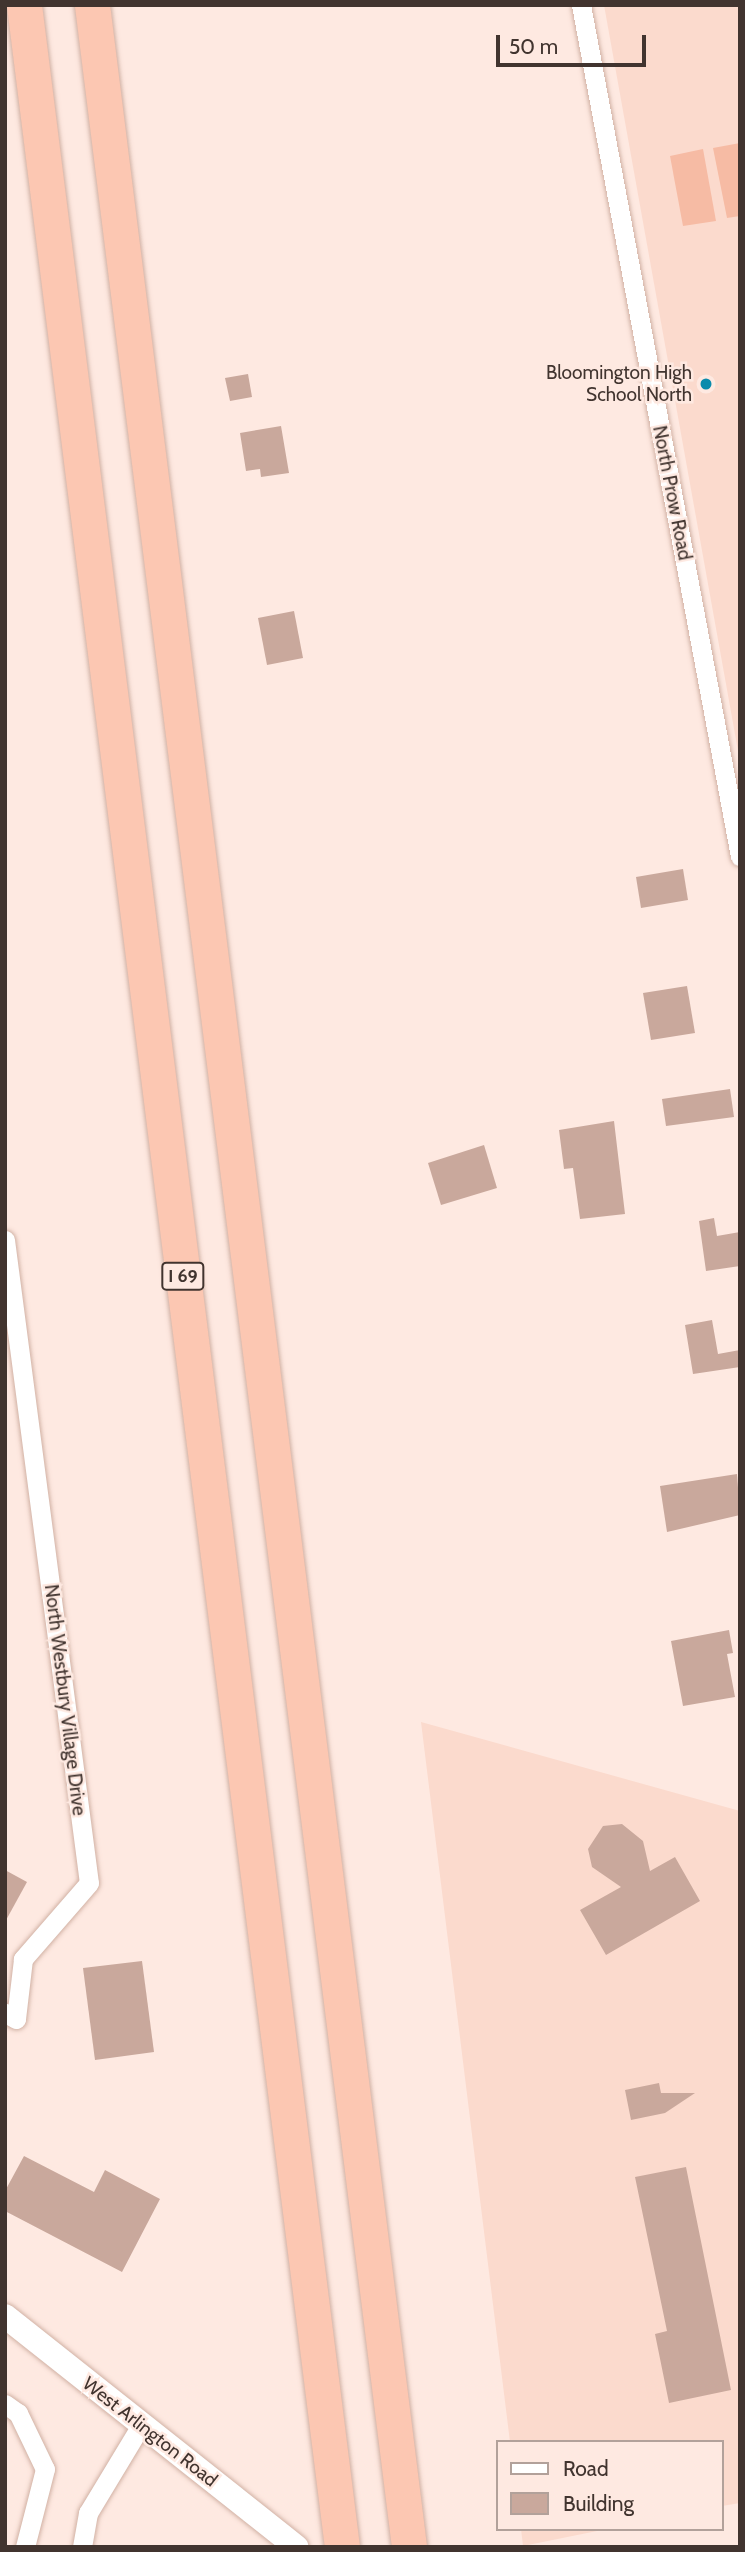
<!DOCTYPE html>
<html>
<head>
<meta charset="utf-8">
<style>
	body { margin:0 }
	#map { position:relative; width:745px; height:2552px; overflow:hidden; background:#fee9e1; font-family:Cabin,sans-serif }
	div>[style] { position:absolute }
	.built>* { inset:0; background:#fbdacd }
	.green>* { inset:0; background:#f6bba4 }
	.building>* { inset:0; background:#c9a89c }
	.roads { filter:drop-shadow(0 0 2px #d1b1a4) drop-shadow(0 0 2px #d1b1a4) }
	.minor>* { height:19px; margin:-9.5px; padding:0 9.5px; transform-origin:9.5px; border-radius:9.5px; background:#fff }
	.tertiary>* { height:24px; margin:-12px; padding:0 12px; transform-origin:12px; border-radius:12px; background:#fff }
	.motorway>* { height:35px; margin:-17.5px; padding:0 17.5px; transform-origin:17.5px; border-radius:17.5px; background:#fcc7b2 }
	.dots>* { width:19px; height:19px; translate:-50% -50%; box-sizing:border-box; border:4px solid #fee9e1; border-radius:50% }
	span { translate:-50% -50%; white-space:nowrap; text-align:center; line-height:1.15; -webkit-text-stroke:5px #fee9e1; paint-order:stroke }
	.shield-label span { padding:2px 5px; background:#fee9e1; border:2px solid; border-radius:5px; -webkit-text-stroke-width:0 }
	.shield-label { font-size:18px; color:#41342f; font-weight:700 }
	.poi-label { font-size:19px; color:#41342f }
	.right { translate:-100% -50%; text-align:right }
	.street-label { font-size:19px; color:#41342f }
	.frame { position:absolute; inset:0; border:7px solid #41342f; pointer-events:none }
	.legend { position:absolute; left:496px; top:2440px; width:228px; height:91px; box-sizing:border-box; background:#fee9e1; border:2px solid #b2a19a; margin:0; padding:9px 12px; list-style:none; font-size:21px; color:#41342f }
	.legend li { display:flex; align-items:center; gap:14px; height:35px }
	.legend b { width:35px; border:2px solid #b2a19a }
	.scale { position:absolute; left:496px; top:35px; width:150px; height:32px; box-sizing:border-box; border:4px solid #41342f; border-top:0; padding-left:9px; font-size:21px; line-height:24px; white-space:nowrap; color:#41342f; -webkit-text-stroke:5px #fee9e1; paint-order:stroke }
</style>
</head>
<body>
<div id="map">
	<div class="built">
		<div style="clip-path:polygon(604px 5px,740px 5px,740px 762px)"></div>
		<div style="clip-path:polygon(421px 1722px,740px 1811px,740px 2503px,722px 2506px,722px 2442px,510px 2442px)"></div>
		<div style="clip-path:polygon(521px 2529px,607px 2529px,523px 2546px)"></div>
	</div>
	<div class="green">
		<div style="clip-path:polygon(740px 143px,740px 216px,727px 218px,713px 148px)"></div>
		<div style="clip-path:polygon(703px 149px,716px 221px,683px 226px,670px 156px)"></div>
	</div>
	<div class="building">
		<div style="clip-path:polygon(248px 374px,252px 397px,230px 401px,225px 378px)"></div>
		<div style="clip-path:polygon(281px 426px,289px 473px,261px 477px,260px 469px,246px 471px,240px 433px)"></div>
		<div style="clip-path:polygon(294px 611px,303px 658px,267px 665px,258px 618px)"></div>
		<div style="clip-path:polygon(683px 869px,688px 900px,641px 908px,636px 877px)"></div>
		<div style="clip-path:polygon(687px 986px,695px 1033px,651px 1040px,643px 993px)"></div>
		<div style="clip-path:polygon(730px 1089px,734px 1117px,666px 1126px,662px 1099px)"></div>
		<div style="clip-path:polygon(614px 1121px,625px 1214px,580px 1219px,573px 1168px,564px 1169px,559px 1130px)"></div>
		<div style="clip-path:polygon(484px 1145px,497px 1188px,441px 1205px,428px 1163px)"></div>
		<div style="clip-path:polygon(714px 1218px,717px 1236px,740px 1232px,740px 1266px,706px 1271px,699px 1221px)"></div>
		<div style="clip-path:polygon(712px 1320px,718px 1354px,740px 1350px,740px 1367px,693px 1374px,685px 1325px)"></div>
		<div style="clip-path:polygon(737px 1474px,740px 1515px,667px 1532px,660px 1486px)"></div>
		<div style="clip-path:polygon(729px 1630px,733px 1653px,727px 1654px,735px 1697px,683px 1706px,671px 1641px)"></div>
		<div style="clip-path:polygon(622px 1824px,643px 1841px,650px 1871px,675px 1857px,700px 1901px,606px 1955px,580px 1910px,621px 1887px,592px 1867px,588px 1849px,603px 1826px)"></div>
		<div style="clip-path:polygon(5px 1870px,27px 1882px,5px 1922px)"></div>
		<div style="clip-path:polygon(142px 1961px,154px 2052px,95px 2060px,83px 1968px)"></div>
		<div style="clip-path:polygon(659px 2083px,661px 2093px,695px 2093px,665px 2113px,631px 2120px,625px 2090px)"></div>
		<div style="clip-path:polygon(24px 2156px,94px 2192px,105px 2170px,160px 2199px,122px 2272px,5px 2211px,5px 2191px)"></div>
		<div style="clip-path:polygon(686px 2167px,731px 2390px,669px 2403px,655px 2334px,667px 2331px,635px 2177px)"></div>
	</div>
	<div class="roads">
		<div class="minor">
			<div style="left:581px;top:5px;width:866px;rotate:79.42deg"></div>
			<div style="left:5px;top:1240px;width:648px;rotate:82.56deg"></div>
			<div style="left:89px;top:1883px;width:101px;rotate:131deg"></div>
			<div style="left:23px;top:1959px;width:60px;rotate:96.7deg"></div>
			<div style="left:16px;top:2019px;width:13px;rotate:-151deg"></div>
			<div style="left:5px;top:2404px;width:16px;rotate:35deg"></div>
			<div style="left:18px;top:2413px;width:62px;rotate:64.3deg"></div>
			<div style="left:45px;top:2469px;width:81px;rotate:104.4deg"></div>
			<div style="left:82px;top:2547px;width:35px;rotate:-80deg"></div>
			<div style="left:88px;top:2513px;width:103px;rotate:-58.9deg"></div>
		</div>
		<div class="tertiary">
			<div style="left:5px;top:2316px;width:372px;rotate:38.4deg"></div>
		</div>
		<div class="motorway">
			<div style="left:24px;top:5px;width:2562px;rotate:82.87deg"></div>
			<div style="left:92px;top:5px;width:2562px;rotate:82.89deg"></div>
		</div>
	</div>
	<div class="dots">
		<div style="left:706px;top:384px;background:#0a8bac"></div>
	</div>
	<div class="shield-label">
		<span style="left:183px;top:1276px">I 69</span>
	</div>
	<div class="poi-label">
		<span class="right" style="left:692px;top:384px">Bloomington High<br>School North</span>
	</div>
	<div class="street-label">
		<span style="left:672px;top:493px;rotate:79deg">North Prow Road</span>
		<span style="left:65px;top:1700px;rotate:83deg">North Westbury Village Drive</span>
		<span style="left:150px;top:2432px;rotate:38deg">West Arlington Road</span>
	</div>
	<div class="frame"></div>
	<ul class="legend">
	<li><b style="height:9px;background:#fff"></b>Road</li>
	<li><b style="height:19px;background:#c9a89c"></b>Building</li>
	</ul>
	<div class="scale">50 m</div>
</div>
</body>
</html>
